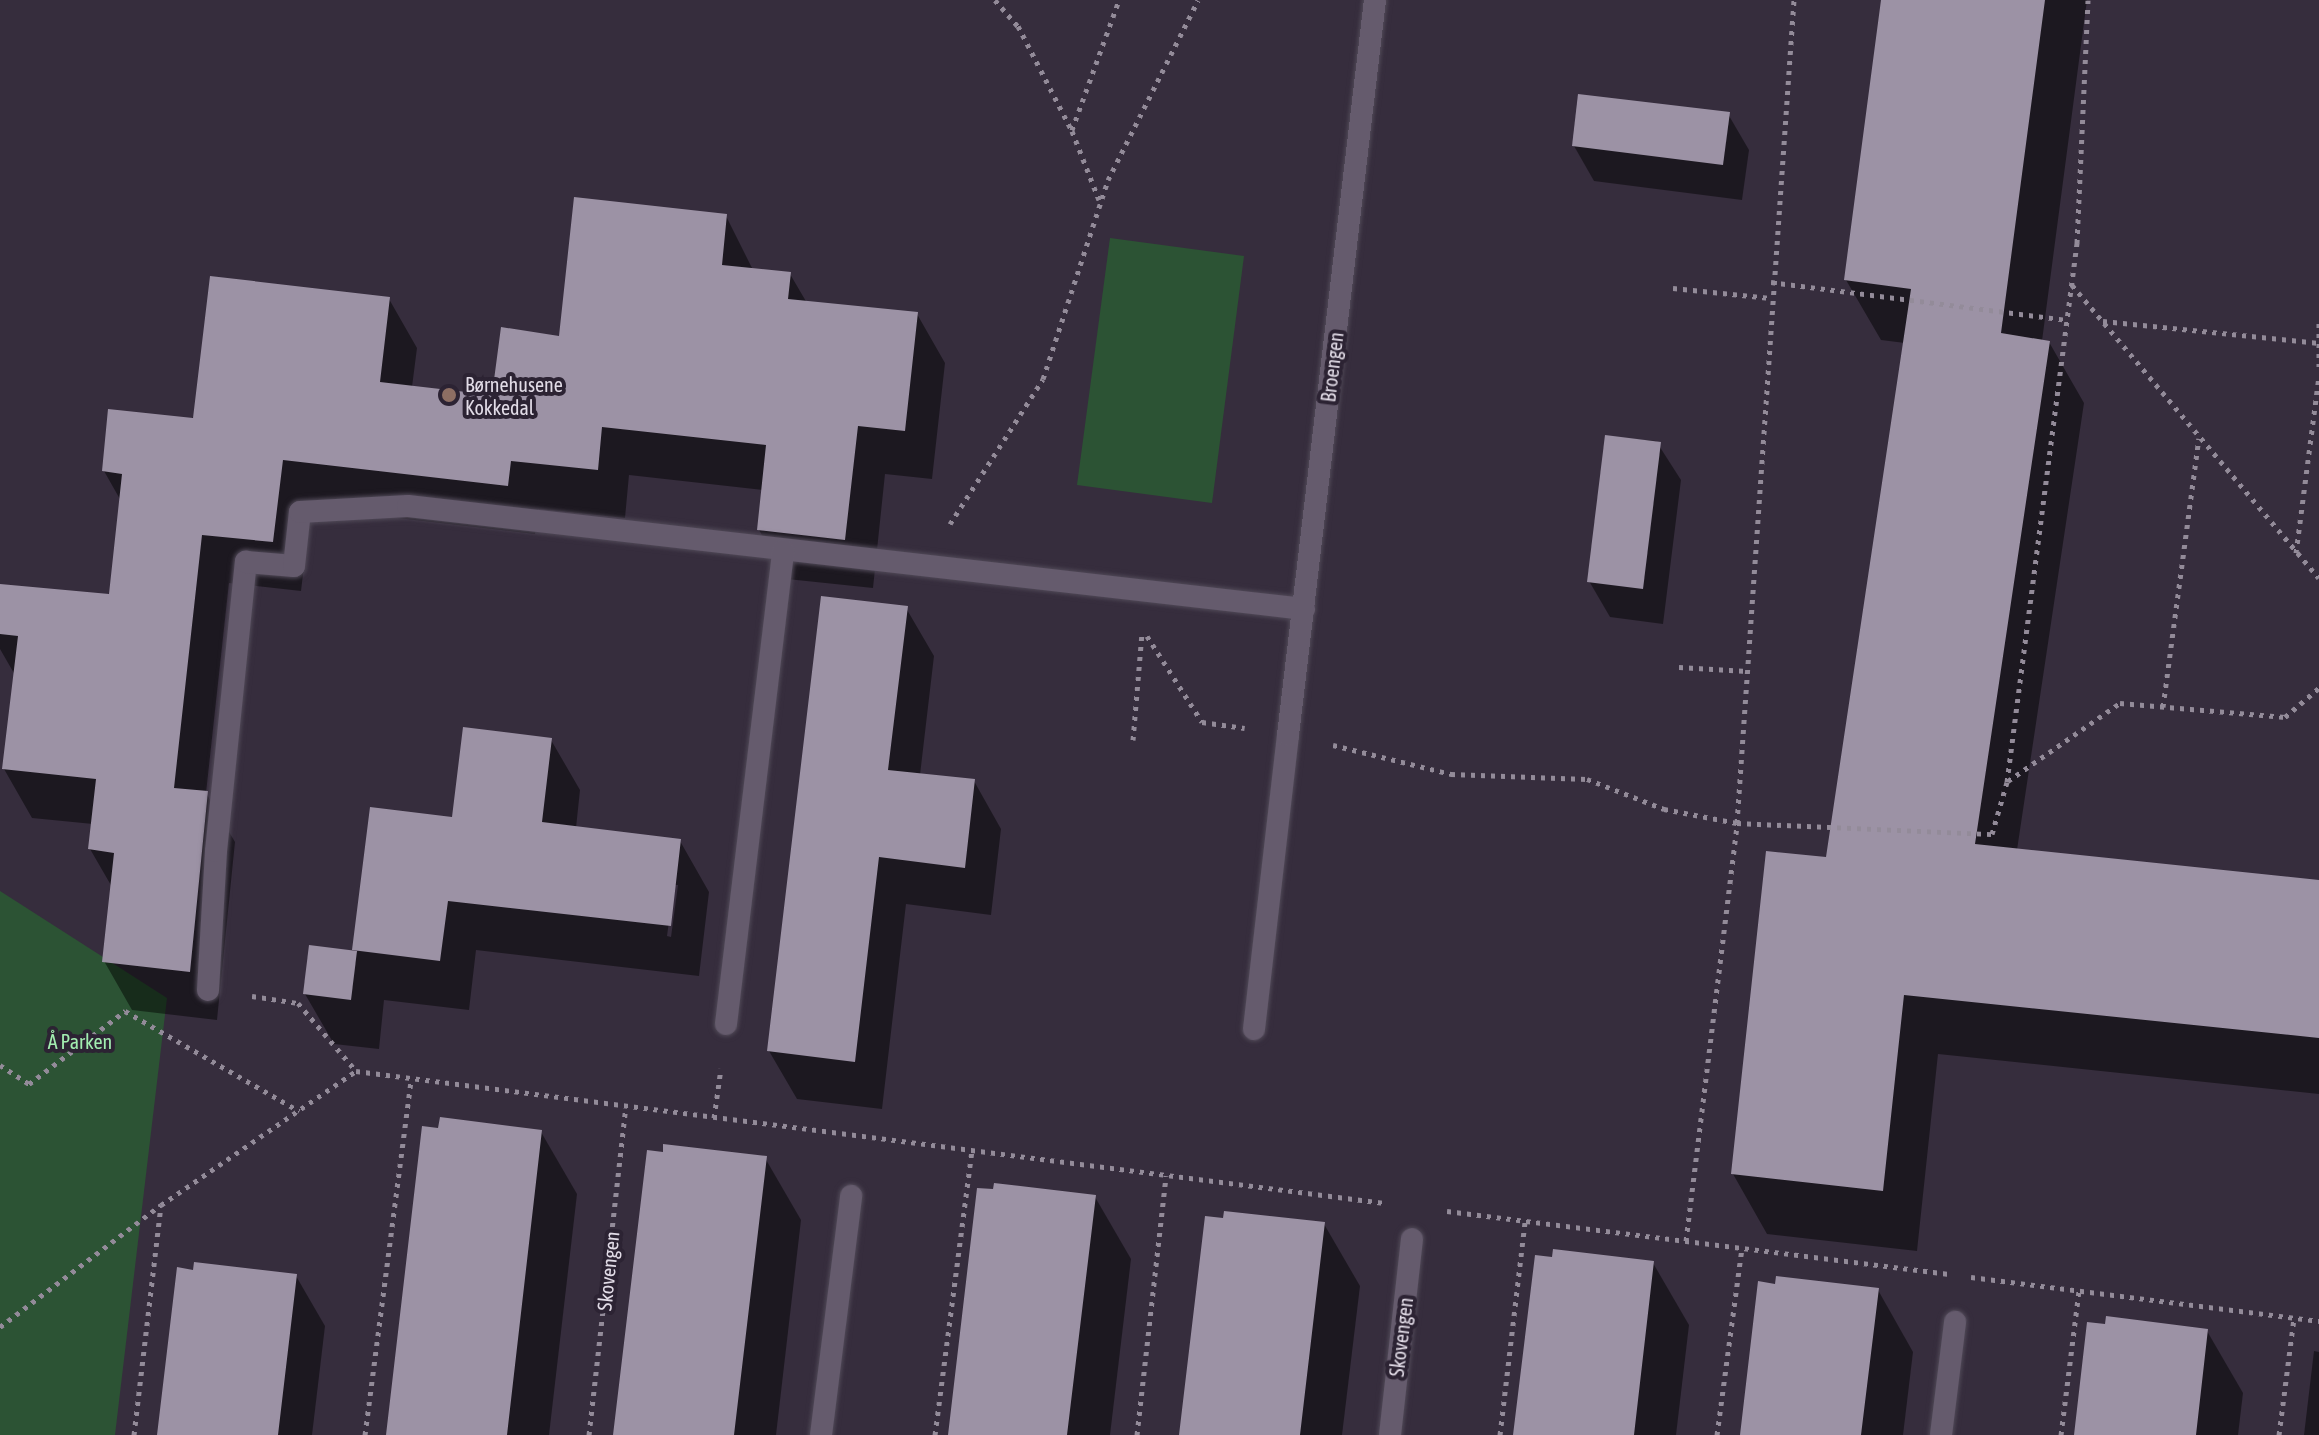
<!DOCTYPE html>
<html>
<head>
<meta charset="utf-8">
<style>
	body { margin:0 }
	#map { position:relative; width:2319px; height:1435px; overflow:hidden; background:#362d3d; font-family:"Asap Condensed",sans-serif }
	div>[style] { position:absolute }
	.green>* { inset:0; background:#2c5334 }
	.shadow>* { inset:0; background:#0007 }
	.building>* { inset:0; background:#9c92a5 }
	.path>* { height:5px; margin-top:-2.5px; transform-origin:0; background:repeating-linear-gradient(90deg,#938b99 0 4px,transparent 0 10px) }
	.roads { filter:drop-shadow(0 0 2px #504957) drop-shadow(0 0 2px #504957) }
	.service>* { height:22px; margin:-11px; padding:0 11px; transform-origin:11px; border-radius:11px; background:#655b6d }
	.minor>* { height:22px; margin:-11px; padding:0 11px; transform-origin:11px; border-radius:11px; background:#655b6d }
	.dots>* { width:22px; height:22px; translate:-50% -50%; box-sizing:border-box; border:4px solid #2c2333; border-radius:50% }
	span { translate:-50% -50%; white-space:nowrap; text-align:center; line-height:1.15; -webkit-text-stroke:8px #2c2333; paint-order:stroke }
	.street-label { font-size:20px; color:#e2dce7 }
	.poi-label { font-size:20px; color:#e2dce7 }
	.left { translate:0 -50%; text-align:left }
	.park-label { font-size:20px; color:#a2edb0 }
</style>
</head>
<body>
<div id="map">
	<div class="green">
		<div style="clip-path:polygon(1110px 238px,1244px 256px,1212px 503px,1077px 485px)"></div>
		<div style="clip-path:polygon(0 891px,167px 998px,115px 1435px,0 1435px)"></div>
	</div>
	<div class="shadow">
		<div style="clip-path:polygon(1883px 0,2087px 0,2042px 341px,2049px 342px,2084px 403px,2017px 850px,2319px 882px,2319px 1094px,1938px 1054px,1917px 1251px,1767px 1234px,1733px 1174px,1827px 859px,1905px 343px,1881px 340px,1846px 280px)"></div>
		<div style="clip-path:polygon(1728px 114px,1749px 150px,1742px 200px,1594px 181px,1574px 146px)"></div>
		<div style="clip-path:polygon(726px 216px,753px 270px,790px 274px,807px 303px,917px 314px,945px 363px,932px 479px,885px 474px,873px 588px,787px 579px,759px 530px,763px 490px,629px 475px,625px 518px,538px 509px,535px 534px,311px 508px,301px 591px,229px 583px,206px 793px,235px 842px,217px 1020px,132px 1010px,104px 961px,112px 887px,90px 849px,93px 824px,32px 818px,4px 769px,15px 675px,0 649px,0 586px,111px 596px,121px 501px,104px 471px,389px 299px,417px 348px,412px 387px,494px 397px,561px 338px)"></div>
		<div style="clip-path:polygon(1607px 437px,1656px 441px,1681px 480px,1663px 624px,1610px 617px,1589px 581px)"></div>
		<div style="clip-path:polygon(906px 608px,934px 656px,920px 775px,974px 781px,1001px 829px,991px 915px,906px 904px,882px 1109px,797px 1099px,769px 1051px)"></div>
		<div style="clip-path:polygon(evenodd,551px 740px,580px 790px,576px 828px,680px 841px,709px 892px,699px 976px,476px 950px,469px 1010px,384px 1000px,379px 1049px,334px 1044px,305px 994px,356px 953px,454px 819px,551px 740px,674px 885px,678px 885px,671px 937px,667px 936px,674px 885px)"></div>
		<div style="clip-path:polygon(541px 1132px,577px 1194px,549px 1435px,388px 1435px)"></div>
		<div style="clip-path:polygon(765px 1158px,801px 1220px,776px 1435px,615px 1435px)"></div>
		<div style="clip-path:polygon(1095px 1197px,1131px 1259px,1110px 1435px,950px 1435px)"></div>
		<div style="clip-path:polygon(1324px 1224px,1360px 1286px,1342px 1435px,1181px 1435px)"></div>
		<div style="clip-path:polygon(1653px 1263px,1689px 1325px,1676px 1435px,1515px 1435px)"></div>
		<div style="clip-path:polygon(296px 1276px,325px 1326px,312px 1435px,159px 1435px)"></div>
		<div style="clip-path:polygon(1878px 1290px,1913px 1352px,1903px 1435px,1742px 1435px)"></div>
		<div style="clip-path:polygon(2207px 1331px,2243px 1393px,2238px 1435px,2076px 1435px)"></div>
		<div style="clip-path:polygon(2314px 1351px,2319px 1352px,2319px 1435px,2304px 1435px)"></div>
	</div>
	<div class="building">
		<div style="clip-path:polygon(1881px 0,2045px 0,2001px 333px,2050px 341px,1975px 844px,2319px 880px,2319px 1038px,1904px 995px,1883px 1191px,1731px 1174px,1766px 851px,1826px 857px,1911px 289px,1844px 280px)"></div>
		<div style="clip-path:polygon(1578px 94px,1730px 112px,1723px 165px,1572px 146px)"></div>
		<div style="clip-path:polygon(574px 197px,727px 214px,722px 265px,791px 272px,788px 299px,918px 312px,905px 431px,858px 426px,845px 540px,757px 530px,766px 445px,602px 427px,598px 470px,511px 461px,508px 486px,283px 460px,273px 542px,202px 535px,174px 788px,208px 791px,190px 972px,102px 962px,114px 853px,88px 849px,96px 779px,2px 769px,18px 636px,0 634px,0 584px,109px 594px,122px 474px,102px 471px,108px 409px,193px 418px,210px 276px,390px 297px,380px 382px,492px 395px,501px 327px,559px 336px)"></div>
		<div style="clip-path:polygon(1605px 435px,1661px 442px,1643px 589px,1587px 582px)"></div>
		<div style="clip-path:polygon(821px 596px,908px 606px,888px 770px,975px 779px,965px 868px,879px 857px,855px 1062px,767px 1051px)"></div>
		<div style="clip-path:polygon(463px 727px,552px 738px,542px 822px,681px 839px,671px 926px,448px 901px,440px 961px,352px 950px,370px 807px,452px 817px)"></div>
		<div style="clip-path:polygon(309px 945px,357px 951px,351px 1000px,303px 994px)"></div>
		<div style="clip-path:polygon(440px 1117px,542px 1130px,507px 1435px,386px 1435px,422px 1126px,438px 1128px)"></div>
		<div style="clip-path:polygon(663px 1144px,767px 1156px,734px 1435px,613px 1435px,647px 1150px,663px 1152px)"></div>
		<div style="clip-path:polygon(994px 1183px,1096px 1195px,1067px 1435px,948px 1435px,977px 1188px,993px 1189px)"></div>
		<div style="clip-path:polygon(1224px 1211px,1325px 1222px,1300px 1435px,1179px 1435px,1205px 1216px,1223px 1218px)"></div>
		<div style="clip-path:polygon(1553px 1249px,1654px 1261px,1634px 1435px,1513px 1435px,1535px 1255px,1552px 1257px)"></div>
		<div style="clip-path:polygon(194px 1262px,297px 1274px,278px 1435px,157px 1435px,177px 1267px,193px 1270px)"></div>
		<div style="clip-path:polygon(1776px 1276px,1879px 1288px,1861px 1435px,1740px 1435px,1758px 1281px,1775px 1284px)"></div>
		<div style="clip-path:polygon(2106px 1316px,2208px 1329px,2196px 1435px,2074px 1435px,2087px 1322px,2105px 1324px)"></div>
	</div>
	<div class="path">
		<div style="left:995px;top:0;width:35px;rotate:49deg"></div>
		<div style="left:1018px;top:26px;width:118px;rotate:62.8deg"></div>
		<div style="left:1072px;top:131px;width:74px;rotate:68.6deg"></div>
		<div style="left:1072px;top:130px;width:138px;rotate:-70.1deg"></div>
		<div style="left:1771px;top:282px;width:298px;rotate:7.3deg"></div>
		<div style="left:2072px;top:285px;width:383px;rotate:49.9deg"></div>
		<div style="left:1673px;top:288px;width:98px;rotate:5.9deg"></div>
		<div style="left:2103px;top:321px;width:217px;rotate:5.8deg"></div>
		<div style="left:2319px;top:323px;width:48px;rotate:90deg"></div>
		<div style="left:950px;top:524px;width:172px;rotate:-57.3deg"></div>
		<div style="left:1043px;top:379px;width:209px;rotate:-71.9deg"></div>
		<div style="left:1108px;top:180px;width:201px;rotate:-63.4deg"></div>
		<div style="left:2296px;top:553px;width:178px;rotate:-82.6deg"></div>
		<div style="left:1147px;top:636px;width:102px;rotate:57.4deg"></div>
		<div style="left:1202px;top:722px;width:43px;rotate:7.9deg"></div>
		<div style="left:1679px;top:667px;width:68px;rotate:3.4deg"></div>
		<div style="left:2163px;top:707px;width:271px;rotate:-82.4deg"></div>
		<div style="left:1133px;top:740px;width:107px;rotate:-85.2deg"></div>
		<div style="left:1333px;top:745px;width:122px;rotate:13.8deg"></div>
		<div style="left:1451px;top:774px;width:136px;rotate:2.1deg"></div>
		<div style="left:1587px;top:779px;width:83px;rotate:21.3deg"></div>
		<div style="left:1664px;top:809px;width:74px;rotate:10.9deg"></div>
		<div style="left:1737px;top:823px;width:255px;rotate:2.5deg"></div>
		<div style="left:1992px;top:834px;width:54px;rotate:-73.9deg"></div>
		<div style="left:2007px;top:782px;width:544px;rotate:-82.6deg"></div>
		<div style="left:2077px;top:243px;width:243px;rotate:-87.4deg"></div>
		<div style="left:2008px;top:781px;width:136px;rotate:-34.9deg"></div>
		<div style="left:2120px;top:703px;width:166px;rotate:4.8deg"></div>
		<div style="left:2285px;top:717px;width:45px;rotate:-40.5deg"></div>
		<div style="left:252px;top:996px;width:47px;rotate:8.7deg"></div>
		<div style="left:298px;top:1003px;width:89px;rotate:49.5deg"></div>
		<div style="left:0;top:1065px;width:35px;rotate:33deg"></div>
		<div style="left:29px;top:1084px;width:121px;rotate:-37.2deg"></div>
		<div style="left:125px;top:1011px;width:201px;rotate:29.9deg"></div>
		<div style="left:714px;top:1118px;width:50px;rotate:-82deg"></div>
		<div style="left:1447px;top:1211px;width:506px;rotate:7.15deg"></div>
		<div style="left:1686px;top:1241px;width:421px;rotate:-83deg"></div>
		<div style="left:1737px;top:823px;width:825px;rotate:-86.04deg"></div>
		<div style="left:1971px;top:1277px;width:351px;rotate:7.2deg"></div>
		<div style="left:0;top:1327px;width:202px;rotate:-37.2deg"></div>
		<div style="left:161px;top:1205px;width:237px;rotate:-34.5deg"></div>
		<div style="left:356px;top:1071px;width:1037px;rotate:7.31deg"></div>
		<div style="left:134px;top:1435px;width:231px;rotate:-83.3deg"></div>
		<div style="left:365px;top:1435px;width:359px;rotate:-82.6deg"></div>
		<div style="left:589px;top:1435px;width:330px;rotate:-83.6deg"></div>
		<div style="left:935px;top:1435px;width:286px;rotate:-82.6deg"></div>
		<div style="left:1137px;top:1435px;width:261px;rotate:-83.6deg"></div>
		<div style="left:1500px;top:1435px;width:215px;rotate:-83.3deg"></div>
		<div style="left:1717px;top:1435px;width:189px;rotate:-82.4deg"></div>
		<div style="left:2061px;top:1435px;width:145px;rotate:-82.9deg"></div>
		<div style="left:2279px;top:1435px;width:118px;rotate:-82.7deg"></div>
	</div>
	<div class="roads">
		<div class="service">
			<div style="left:208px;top:990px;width:139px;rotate:-86.7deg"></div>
			<div style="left:216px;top:851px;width:291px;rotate:-84.1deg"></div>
			<div style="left:246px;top:562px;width:48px;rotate:4.8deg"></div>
			<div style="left:294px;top:566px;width:54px;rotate:-83.7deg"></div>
			<div style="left:300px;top:512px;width:108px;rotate:-3.2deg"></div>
			<div style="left:408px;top:506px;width:902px;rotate:6.56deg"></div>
			<div style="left:726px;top:1024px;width:477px;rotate:-83.1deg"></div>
			<div style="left:1254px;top:1029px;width:296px;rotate:-83.4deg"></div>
		</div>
		<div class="minor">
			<div style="left:1288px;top:735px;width:740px;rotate:-83.25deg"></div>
			<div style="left:821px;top:1435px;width:241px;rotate:-82.8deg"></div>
			<div style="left:1390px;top:1435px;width:197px;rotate:-83.6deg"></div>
			<div style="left:1941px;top:1435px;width:114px;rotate:-82.9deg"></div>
		</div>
	</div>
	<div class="dots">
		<div style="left:449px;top:395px;background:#8d6e63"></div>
	</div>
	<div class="street-label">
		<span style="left:1332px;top:367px;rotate:-83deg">Broengen</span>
		<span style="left:608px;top:1271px;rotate:-84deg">Skovengen</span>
		<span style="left:1401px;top:1337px;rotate:-83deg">Skovengen</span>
	</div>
	<div class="poi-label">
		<span class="left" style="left:465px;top:396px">Børnehusene<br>Kokkedal</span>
	</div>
	<div class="park-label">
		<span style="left:80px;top:1041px">Å Parken</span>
	</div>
</div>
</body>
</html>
